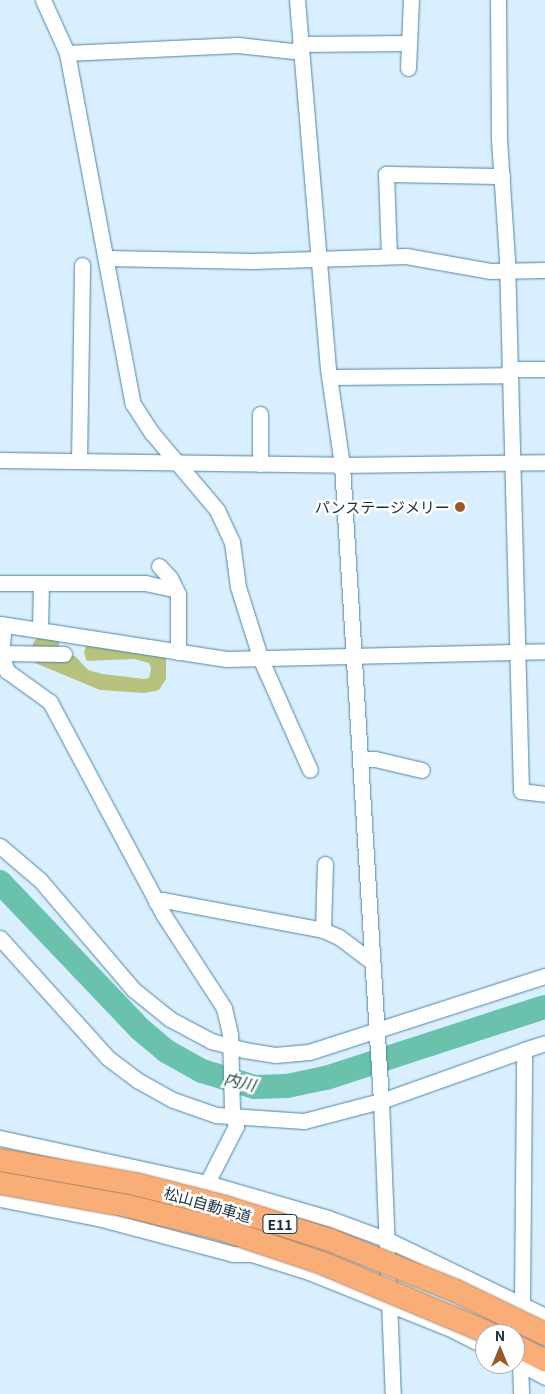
<!DOCTYPE html>
<html>
<head>
<meta charset="utf-8">
<style>
	body { margin:0 }
	#map { position:relative; width:545px; height:1394px; overflow:hidden; background:#d9effd; font-family:Georgia,"Noto Sans JP",serif }
	div>[style] { position:absolute }
	.forest>* { inset:0; background:#b7c27e }
	.river>* { height:24px; margin:-12px; padding:0 12px; transform-origin:12px; border-radius:12px; background:#6ac1ac }
	.roads { filter:drop-shadow(0 0 1px #4f85a5) drop-shadow(0 0 1px #4f85a5) }
	.minor>* { height:15px; margin:-7.5px; padding:0 7.5px; transform-origin:7.5px; border-radius:7.5px; background:#fff }
	.highway>* { height:22px; margin:-11px; padding:0 11px; transform-origin:11px; border-radius:11px; background:#f9ad77 }
	.bridges { filter:drop-shadow(0 0 1px #aa8162) drop-shadow(0 0 1px #aa8162) }
	.highway-bridge>* { height:22px; margin:-11px; padding:0 11px; transform-origin:11px; border-radius:11px; background:#f9ad77 }
	.dots>* { width:14px; height:14px; translate:-50% -50%; box-sizing:border-box; border:2px solid #fff; border-radius:50% }
	span { translate:-50% -50%; white-space:nowrap; text-align:center; line-height:1.15; -webkit-text-stroke:5px #fff; paint-order:stroke }
	.shield-label span { padding:1px 4px; background:#fff; border:1px solid; border-radius:4px; -webkit-text-stroke-width:0 }
	.shield-label { font-size:14px; color:#172e3b; font-weight:700 }
	.poi-label { font-size:15px; color:#172e3b }
	.right { translate:-100% -50%; text-align:right }
	.street-label { font-size:15px; color:#172e3b }
	.water-label { font-size:16px; color:#224940; font-style:italic }
	.north { position:absolute; left:475px; top:1324px; width:50px; height:50px; box-sizing:border-box; background:#fff; border:1px solid #a2abb1; border-radius:50%; rotate:0deg; font-size:14px; font-weight:700; line-height:20px; text-align:center; color:#172e3b }
	.north::after { content:''; display:block; margin:auto; width:18px; height:22px; background:#9a5924; clip-path:polygon(50% 0,100% 100%,50% 72%,0 100%) }
</style>
</head>
<body>
<div id="map">
	<div class="forest">
		<div style="clip-path:polygon(39px 636px,59px 639px,59px 648px,67px 655px,75px 656px,88px 670px,103px 674px,144px 679px,149px 678px,151px 669px,149px 663px,134px 659px,87px 661px,84px 653px,87px 642px,166px 656px,166px 679px,159px 690px,145px 693px,100px 690px,35px 663px,32px 658px,33px 643px)"></div>
	</div>
	<div class="river">
		<div style="left:0;top:882px;width:203px;rotate:46.4deg"></div>
		<div style="left:140px;top:1029px;width:34px;rotate:40deg"></div>
		<div style="left:166px;top:1051px;width:41px;rotate:29.1deg"></div>
		<div style="left:202px;top:1071px;width:55px;rotate:16.8deg"></div>
		<div style="left:255px;top:1087px;width:32px;rotate:-2deg"></div>
		<div style="left:287px;top:1086px;width:40px;rotate:-12deg"></div>
		<div style="left:326px;top:1078px;width:230px;rotate:-18deg"></div>
	</div>
	<div class="roads">
		<div class="minor">
			<div style="left:43px;top:0;width:58px;rotate:65.6deg"></div>
			<div style="left:67px;top:53px;width:357px;rotate:79.4deg"></div>
			<div style="left:133px;top:404px;width:35px;rotate:57deg"></div>
			<div style="left:152px;top:433px;width:101px;rotate:49.8deg"></div>
			<div style="left:217px;top:510px;width:35px;rotate:65deg"></div>
			<div style="left:232px;top:542px;width:45px;rotate:82.4deg"></div>
			<div style="left:238px;top:587px;width:77px;rotate:72.5deg"></div>
			<div style="left:261px;top:660px;width:120px;rotate:66deg"></div>
			<div style="left:297px;top:0;width:370px;rotate:85.2deg"></div>
			<div style="left:328px;top:369px;width:97px;rotate:81.7deg"></div>
			<div style="left:342px;top:465px;width:637px;rotate:86.49deg"></div>
			<div style="left:381px;top:1101px;width:293px;rotate:87.7deg"></div>
			<div style="left:498px;top:0;width:139px;rotate:89.6deg"></div>
			<div style="left:499px;top:139px;width:120px;rotate:86.2deg"></div>
			<div style="left:507px;top:259px;width:532px;rotate:88.49deg"></div>
			<div style="left:521px;top:791px;width:24px;rotate:7deg"></div>
			<div style="left:300px;top:44px;width:109px;rotate:-0.5deg"></div>
			<div style="left:67px;top:53px;width:171px;rotate:-2.7deg"></div>
			<div style="left:238px;top:45px;width:63px;rotate:6.3deg"></div>
			<div style="left:408px;top:68px;width:68px;rotate:-87.5deg"></div>
			<div style="left:389px;top:256px;width:82px;rotate:-92.1deg"></div>
			<div style="left:386px;top:174px;width:116px;rotate:1deg"></div>
			<div style="left:106px;top:258px;width:147px;rotate:1.2deg"></div>
			<div style="left:253px;top:261px;width:153px;rotate:-1.9deg"></div>
			<div style="left:406px;top:256px;width:85px;rotate:10.1deg"></div>
			<div style="left:490px;top:271px;width:55px;rotate:-1deg"></div>
			<div style="left:509px;top:369px;width:36px"></div>
			<div style="left:330px;top:377px;width:179px;rotate:-0.6deg"></div>
			<div style="left:260px;top:414px;width:50px;rotate:90deg"></div>
			<div style="left:0;top:460px;width:342px;rotate:0.8deg"></div>
			<div style="left:342px;top:465px;width:203px;rotate:-0.8deg"></div>
			<div style="left:79px;top:461px;width:196px;rotate:-89.1deg"></div>
			<div style="left:159px;top:566px;width:16px;rotate:47deg"></div>
			<div style="left:170px;top:578px;width:18px;rotate:63deg"></div>
			<div style="left:178px;top:594px;width:58px;rotate:90deg"></div>
			<div style="left:0;top:583px;width:145px"></div>
			<div style="left:145px;top:583px;width:30px;rotate:12deg"></div>
			<div style="left:0;top:624px;width:229px;rotate:8.8deg"></div>
			<div style="left:226px;top:659px;width:319px;rotate:-1.4deg"></div>
			<div style="left:4px;top:625px;width:28px;rotate:96deg"></div>
			<div style="left:1px;top:653px;width:19px;rotate:72deg"></div>
			<div style="left:7px;top:671px;width:53px;rotate:35.8deg"></div>
			<div style="left:50px;top:702px;width:240px;rotate:61.9deg"></div>
			<div style="left:163px;top:914px;width:112px;rotate:57deg"></div>
			<div style="left:224px;top:1008px;width:27px;rotate:77deg"></div>
			<div style="left:230px;top:1034px;width:78px;rotate:88.5deg"></div>
			<div style="left:232px;top:1112px;width:15px;rotate:74deg"></div>
			<div style="left:236px;top:1126px;width:64px;rotate:117deg"></div>
			<div style="left:40px;top:630px;width:46px;rotate:-88.8deg"></div>
			<div style="left:1px;top:653px;width:63px;rotate:0.9deg"></div>
			<div style="left:360px;top:759px;width:15px"></div>
			<div style="left:375px;top:759px;width:48px;rotate:13.2deg"></div>
			<div style="left:0;top:846px;width:52px;rotate:40.4deg"></div>
			<div style="left:40px;top:880px;width:145px;rotate:49.5deg"></div>
			<div style="left:134px;top:990px;width:46px;rotate:38.9deg"></div>
			<div style="left:170px;top:1019px;width:47px;rotate:28.2deg"></div>
			<div style="left:211px;top:1041px;width:34px;rotate:15deg"></div>
			<div style="left:244px;top:1050px;width:31px;rotate:9deg"></div>
			<div style="left:275px;top:1055px;width:34px;rotate:-5deg"></div>
			<div style="left:309px;top:1052px;width:248px;rotate:-17.9deg"></div>
			<div style="left:156px;top:902px;width:7px;rotate:-16deg"></div>
			<div style="left:163px;top:900px;width:163px;rotate:10.6deg"></div>
			<div style="left:323px;top:930px;width:17px;rotate:24deg"></div>
			<div style="left:339px;top:937px;width:41px;rotate:37.1deg"></div>
			<div style="left:323px;top:930px;width:66px;rotate:-88.3deg"></div>
			<div style="left:0;top:938px;width:161px;rotate:48deg"></div>
			<div style="left:108px;top:1058px;width:36px;rotate:37deg"></div>
			<div style="left:137px;top:1080px;width:41px;rotate:29.1deg"></div>
			<div style="left:173px;top:1100px;width:46px;rotate:19.2deg"></div>
			<div style="left:216px;top:1115px;width:88px;rotate:3.9deg"></div>
			<div style="left:304px;top:1121px;width:80px;rotate:-14.6deg"></div>
			<div style="left:381px;top:1101px;width:152px;rotate:-19.6deg"></div>
			<div style="left:0;top:1138px;width:212px;rotate:12.3deg"></div>
			<div style="left:207px;top:1183px;width:126px;rotate:16.1deg"></div>
			<div style="left:328px;top:1218px;width:64px;rotate:20.1deg"></div>
			<div style="left:388px;top:1240px;width:174px;rotate:25.8deg"></div>
			<div style="left:0;top:1199px;width:100px;rotate:11deg"></div>
			<div style="left:98px;top:1218px;width:140px;rotate:14.9deg"></div>
			<div style="left:233px;top:1254px;width:19px"></div>
			<div style="left:252px;top:1254px;width:60px;rotate:17.5deg"></div>
			<div style="left:309px;top:1272px;width:155px;rotate:21.9deg"></div>
			<div style="left:453px;top:1330px;width:36px;rotate:27deg"></div>
			<div style="left:522px;top:1303px;width:253px;rotate:-89.5deg"></div>
			<div style="left:524px;top:1050px;width:22px;rotate:-18deg"></div>
			<div style="left:515px;top:1361px;width:34px;rotate:28deg"></div>
			<div style="left:520px;top:1363px;width:31px;rotate:88deg"></div>
		</div>
		<div class="highway">
			<div style="left:515px;top:1345px;width:34px;rotate:27deg"></div>
		</div>
	</div>
	<div class="bridges">
		<div class="highway-bridge">
			<div style="left:0;top:1160px;width:137px;rotate:10.1deg"></div>
			<div style="left:135px;top:1184px;width:93px;rotate:14.3deg"></div>
			<div style="left:225px;top:1207px;width:110px;rotate:17.4deg"></div>
			<div style="left:330px;top:1240px;width:134px;rotate:22deg"></div>
			<div style="left:454px;top:1290px;width:101px;rotate:25.8deg"></div>
			<div style="left:0;top:1183px;width:130px;rotate:10.2deg"></div>
			<div style="left:128px;top:1206px;width:96px;rotate:13.9deg"></div>
			<div style="left:221px;top:1229px;width:107px;rotate:18.6deg"></div>
			<div style="left:322px;top:1263px;width:183px;rotate:22.8deg"></div>
		</div>
	</div>
	<div class="dots">
		<div style="left:460px;top:507px;background:#9a5924"></div>
	</div>
	<div class="shield-label">
		<span style="left:280px;top:1224px">E11</span>
	</div>
	<div class="poi-label">
		<span class="right" style="left:450px;top:507px">パンステージメリー</span>
	</div>
	<div class="street-label">
		<span style="left:208px;top:1204px;rotate:16deg">松山自動車道</span>
	</div>
	<div class="water-label">
		<span style="left:240px;top:1081px;rotate:13deg">内川</span>
	</div>
	<div class="north">N</div>
</div>
</body>
</html>
